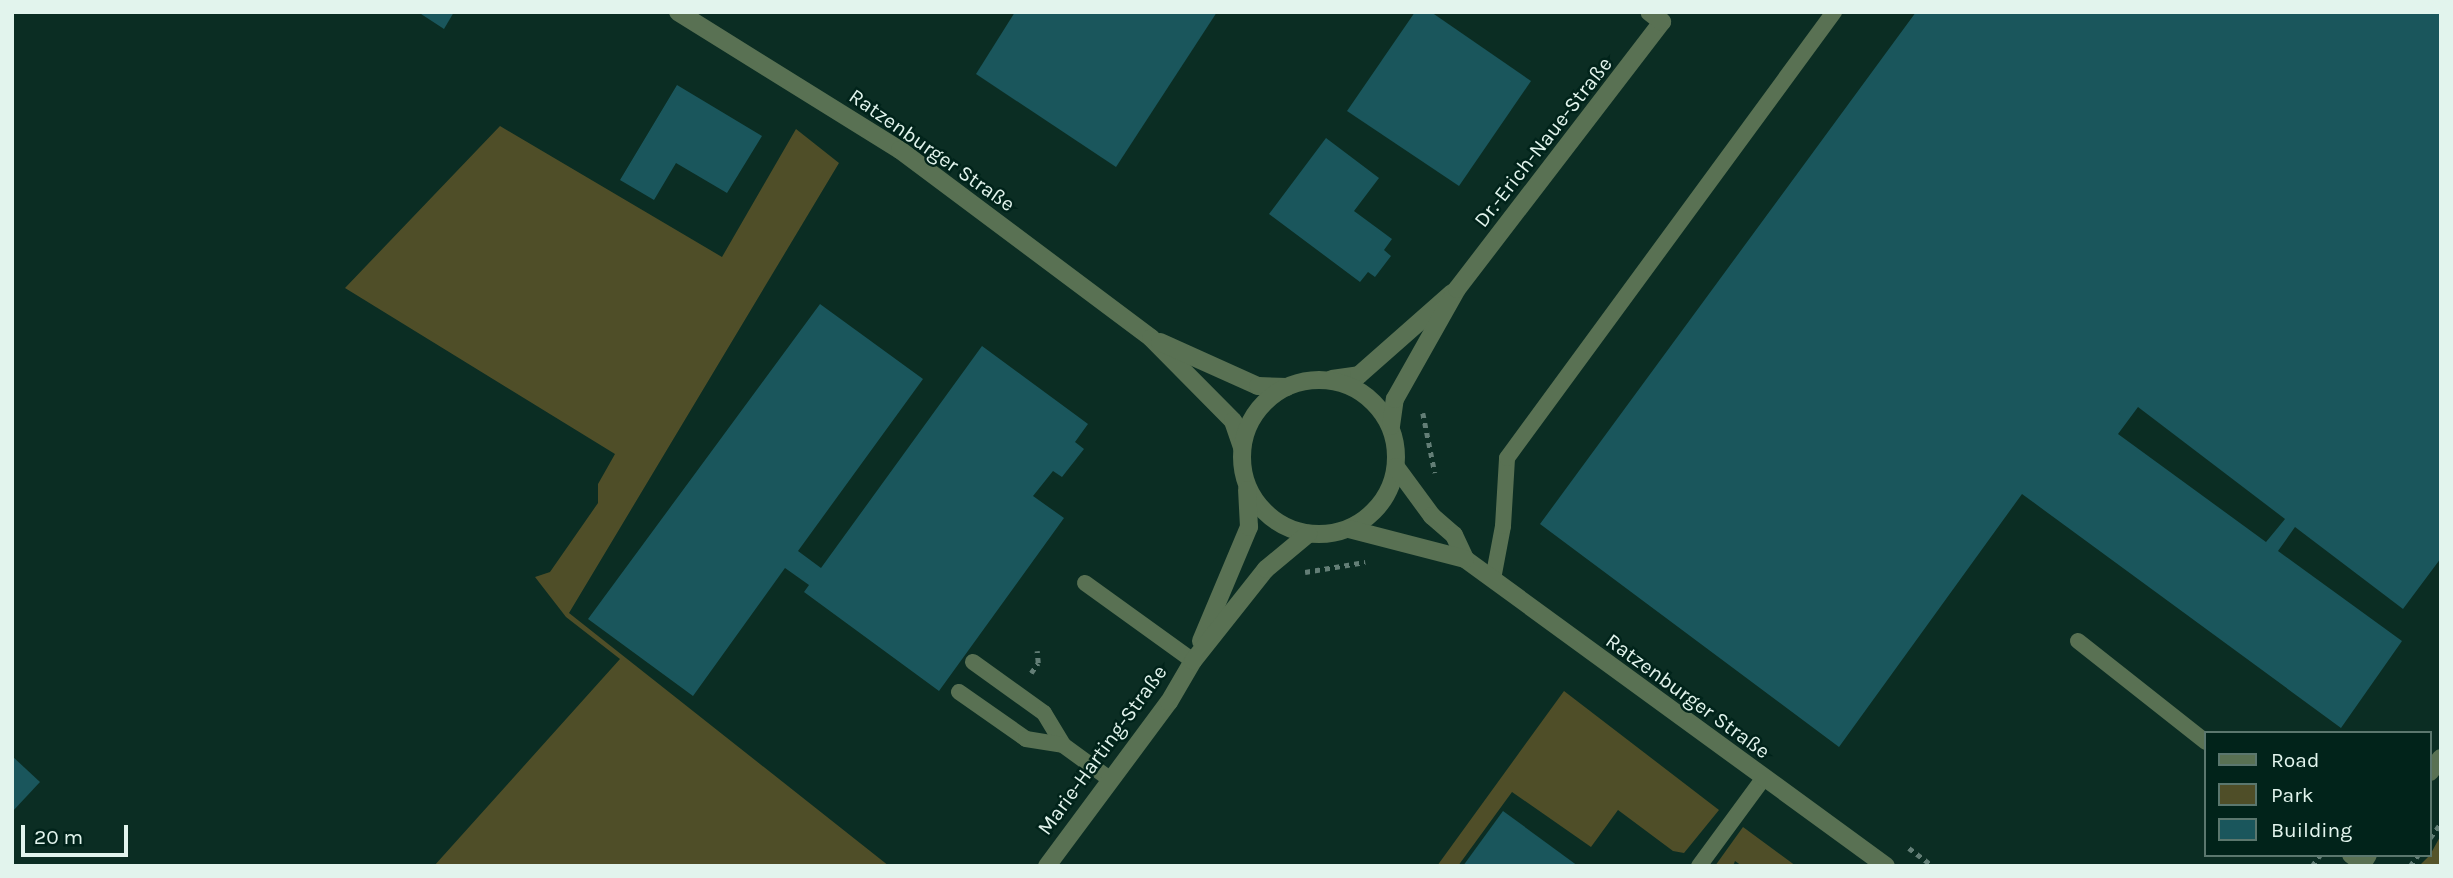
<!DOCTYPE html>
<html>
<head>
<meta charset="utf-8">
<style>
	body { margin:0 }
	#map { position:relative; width:2453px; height:878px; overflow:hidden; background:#0b2d23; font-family:Karla,sans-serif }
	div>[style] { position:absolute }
	.green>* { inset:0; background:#4f4e28 }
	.forest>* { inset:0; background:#55542a }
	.building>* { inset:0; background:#1a565c }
	.path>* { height:4.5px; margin-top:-2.25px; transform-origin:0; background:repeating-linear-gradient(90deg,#637e76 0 5px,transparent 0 10px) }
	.lane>* { height:16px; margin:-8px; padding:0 8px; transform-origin:8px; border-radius:8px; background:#597153 }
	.street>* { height:18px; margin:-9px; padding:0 9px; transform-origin:9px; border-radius:9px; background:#597153 }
	.street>.ring { margin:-9px; padding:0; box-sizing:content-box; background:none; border:18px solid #597153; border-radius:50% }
	span { translate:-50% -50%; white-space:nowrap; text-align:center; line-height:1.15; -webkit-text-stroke:5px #01231a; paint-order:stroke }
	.street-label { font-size:21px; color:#e2f4ed }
	.frame { position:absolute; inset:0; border:14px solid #e2f4ed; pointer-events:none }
	.legend { position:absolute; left:2204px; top:731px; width:228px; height:126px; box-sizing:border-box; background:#01231a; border:2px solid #5b776e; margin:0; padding:9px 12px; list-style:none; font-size:21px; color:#e2f4ed }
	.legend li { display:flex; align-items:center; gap:14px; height:35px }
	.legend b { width:35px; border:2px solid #5b776e }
	.scale { position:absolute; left:21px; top:825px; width:107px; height:32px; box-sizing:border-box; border:4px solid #e2f4ed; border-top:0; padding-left:9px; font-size:21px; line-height:24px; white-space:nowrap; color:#e2f4ed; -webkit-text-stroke:5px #01231a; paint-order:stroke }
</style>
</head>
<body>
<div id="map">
	<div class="green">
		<div style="clip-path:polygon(500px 126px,722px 257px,796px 129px,839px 163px,569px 613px,889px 866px,434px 866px,620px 659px,566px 617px,535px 577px,550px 572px,598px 503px,598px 484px,615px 454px,345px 288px)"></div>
		<div style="clip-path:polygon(1564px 691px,1719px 810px,1684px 853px,1673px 851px,1618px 810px,1591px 847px,1512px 792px,1458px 866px,1437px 866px)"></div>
		<div style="clip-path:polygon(1743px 827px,1796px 866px,1742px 866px,1735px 861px,1733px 866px,1715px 866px)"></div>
	</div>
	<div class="forest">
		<div style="clip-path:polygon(2441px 835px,2441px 866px,2419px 866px,2430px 855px)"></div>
	</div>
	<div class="building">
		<div style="clip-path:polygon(418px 12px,454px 12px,444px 29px)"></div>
		<div style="clip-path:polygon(1015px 12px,1217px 12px,1116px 167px,976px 74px)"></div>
		<div style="clip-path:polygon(1415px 12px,1431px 12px,1531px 81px,1459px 186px,1347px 111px)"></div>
		<div style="clip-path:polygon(evenodd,1916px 12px,2441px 12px,2441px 558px,2403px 609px,2295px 527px,2278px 551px,2402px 641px,2341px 728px,2022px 494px,1839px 747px,1540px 524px,1916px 12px,2138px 407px,2285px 519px,2266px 542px,2118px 434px,2138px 407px)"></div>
		<div style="clip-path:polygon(677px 85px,762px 136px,727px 193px,676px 163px,654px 200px,620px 180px)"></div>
		<div style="clip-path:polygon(1326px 138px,1379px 178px,1354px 211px,1392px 239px,1384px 250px,1391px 256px,1375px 277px,1368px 272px,1360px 282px,1269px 214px)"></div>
		<div style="clip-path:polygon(820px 304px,923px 379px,798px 551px,821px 568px,982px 346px,1088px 424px,1075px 442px,1084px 449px,1062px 477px,1053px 471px,1033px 496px,1064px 518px,939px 691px,804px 592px,809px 585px,785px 568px,693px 696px,588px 619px)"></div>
		<div style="clip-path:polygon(12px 756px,40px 782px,12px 812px)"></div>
		<div style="clip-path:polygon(1503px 811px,1578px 866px,1463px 866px)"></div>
	</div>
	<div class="path">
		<div style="left:1423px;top:413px;width:61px;rotate:78.7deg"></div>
		<div style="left:1305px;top:572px;width:61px;rotate:-9.5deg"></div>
		<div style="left:1031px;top:673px;width:12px;rotate:-55deg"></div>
		<div style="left:1038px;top:663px;width:12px;rotate:-95deg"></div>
		<div style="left:2430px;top:838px;width:19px;rotate:-54deg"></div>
		<div style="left:1909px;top:848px;width:30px;rotate:37deg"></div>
		<div style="left:2312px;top:866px;width:14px;rotate:-54deg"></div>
		<div style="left:2410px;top:866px;width:14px;rotate:-54deg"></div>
	</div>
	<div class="lane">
		<div style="left:1493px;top:579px;width:54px;rotate:-79.3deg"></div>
		<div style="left:1503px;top:526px;width:68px;rotate:-86.6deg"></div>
		<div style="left:1507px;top:458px;width:553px;rotate:-53.75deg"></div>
		<div style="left:1085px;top:583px;width:133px;rotate:35.8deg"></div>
		<div style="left:2078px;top:641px;width:163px;rotate:38.3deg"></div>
		<div style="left:973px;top:662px;width:87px;rotate:35.7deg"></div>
		<div style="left:1044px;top:713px;width:37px;rotate:59deg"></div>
		<div style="left:1063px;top:745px;width:59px;rotate:36.1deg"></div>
		<div style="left:959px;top:692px;width:82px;rotate:35deg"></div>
		<div style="left:1026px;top:739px;width:37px;rotate:9deg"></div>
		<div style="left:2350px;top:855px;width:15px;rotate:37deg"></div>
		<div style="left:1699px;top:866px;width:108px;rotate:-53.7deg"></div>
	</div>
	<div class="street">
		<div style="left:678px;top:12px;width:261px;rotate:31.9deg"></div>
		<div style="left:900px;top:150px;width:314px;rotate:36.8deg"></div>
		<div style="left:1151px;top:338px;width:117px;rotate:45.3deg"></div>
		<div style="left:1233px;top:421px;width:28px;rotate:71deg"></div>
		<div style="left:1160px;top:342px;width:107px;rotate:24.2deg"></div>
		<div style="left:1258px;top:386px;width:29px;rotate:2deg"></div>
		<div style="left:1332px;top:379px;width:27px;rotate:-8deg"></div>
		<div style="left:1359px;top:375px;width:124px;rotate:-41.4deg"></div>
		<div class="ring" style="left:1242px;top:380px;width:136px;height:136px"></div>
		<div style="left:1391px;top:426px;width:27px;rotate:-82deg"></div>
		<div style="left:1395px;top:399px;width:126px;rotate:-60.6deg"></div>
		<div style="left:1457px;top:289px;width:337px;rotate:-52.5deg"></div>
		<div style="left:1662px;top:22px;width:16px;rotate:-142deg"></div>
		<div style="left:1396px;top:467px;width:61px;rotate:53.7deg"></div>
		<div style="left:1432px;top:516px;width:29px;rotate:41deg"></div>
		<div style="left:1454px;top:535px;width:26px;rotate:65deg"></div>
		<div style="left:1465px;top:559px;width:521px;rotate:36.1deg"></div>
		<div style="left:1349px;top:529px;width:120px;rotate:14.5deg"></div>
		<div style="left:1201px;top:641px;width:124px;rotate:-67.2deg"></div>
		<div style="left:1249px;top:527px;width:37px;rotate:-93deg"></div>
		<div style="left:2430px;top:772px;width:18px;rotate:-52deg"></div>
		<div style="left:1047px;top:866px;width:204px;rotate:-53.4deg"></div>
		<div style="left:1169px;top:702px;width:48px;rotate:-59.7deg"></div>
		<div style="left:1193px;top:661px;width:117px;rotate:-51.6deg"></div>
		<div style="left:1266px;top:569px;width:55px;rotate:-39.8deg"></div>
		<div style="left:2361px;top:866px;width:13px;rotate:-58deg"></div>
	</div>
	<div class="street-label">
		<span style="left:1543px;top:142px;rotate:-52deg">Dr.-Erich-Naue-Straße</span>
		<span style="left:932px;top:150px;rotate:35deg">Ratzenburger Straße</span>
		<span style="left:1688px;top:696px;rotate:36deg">Ratzenburger Straße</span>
		<span style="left:1102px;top:750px;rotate:-54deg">Marie-Harting-Straße</span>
	</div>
	<div class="frame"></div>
	<ul class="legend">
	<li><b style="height:9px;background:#597153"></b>Road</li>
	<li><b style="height:19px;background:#4f4e28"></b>Park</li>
	<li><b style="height:19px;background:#1a565c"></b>Building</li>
	</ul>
	<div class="scale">20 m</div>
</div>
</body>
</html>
